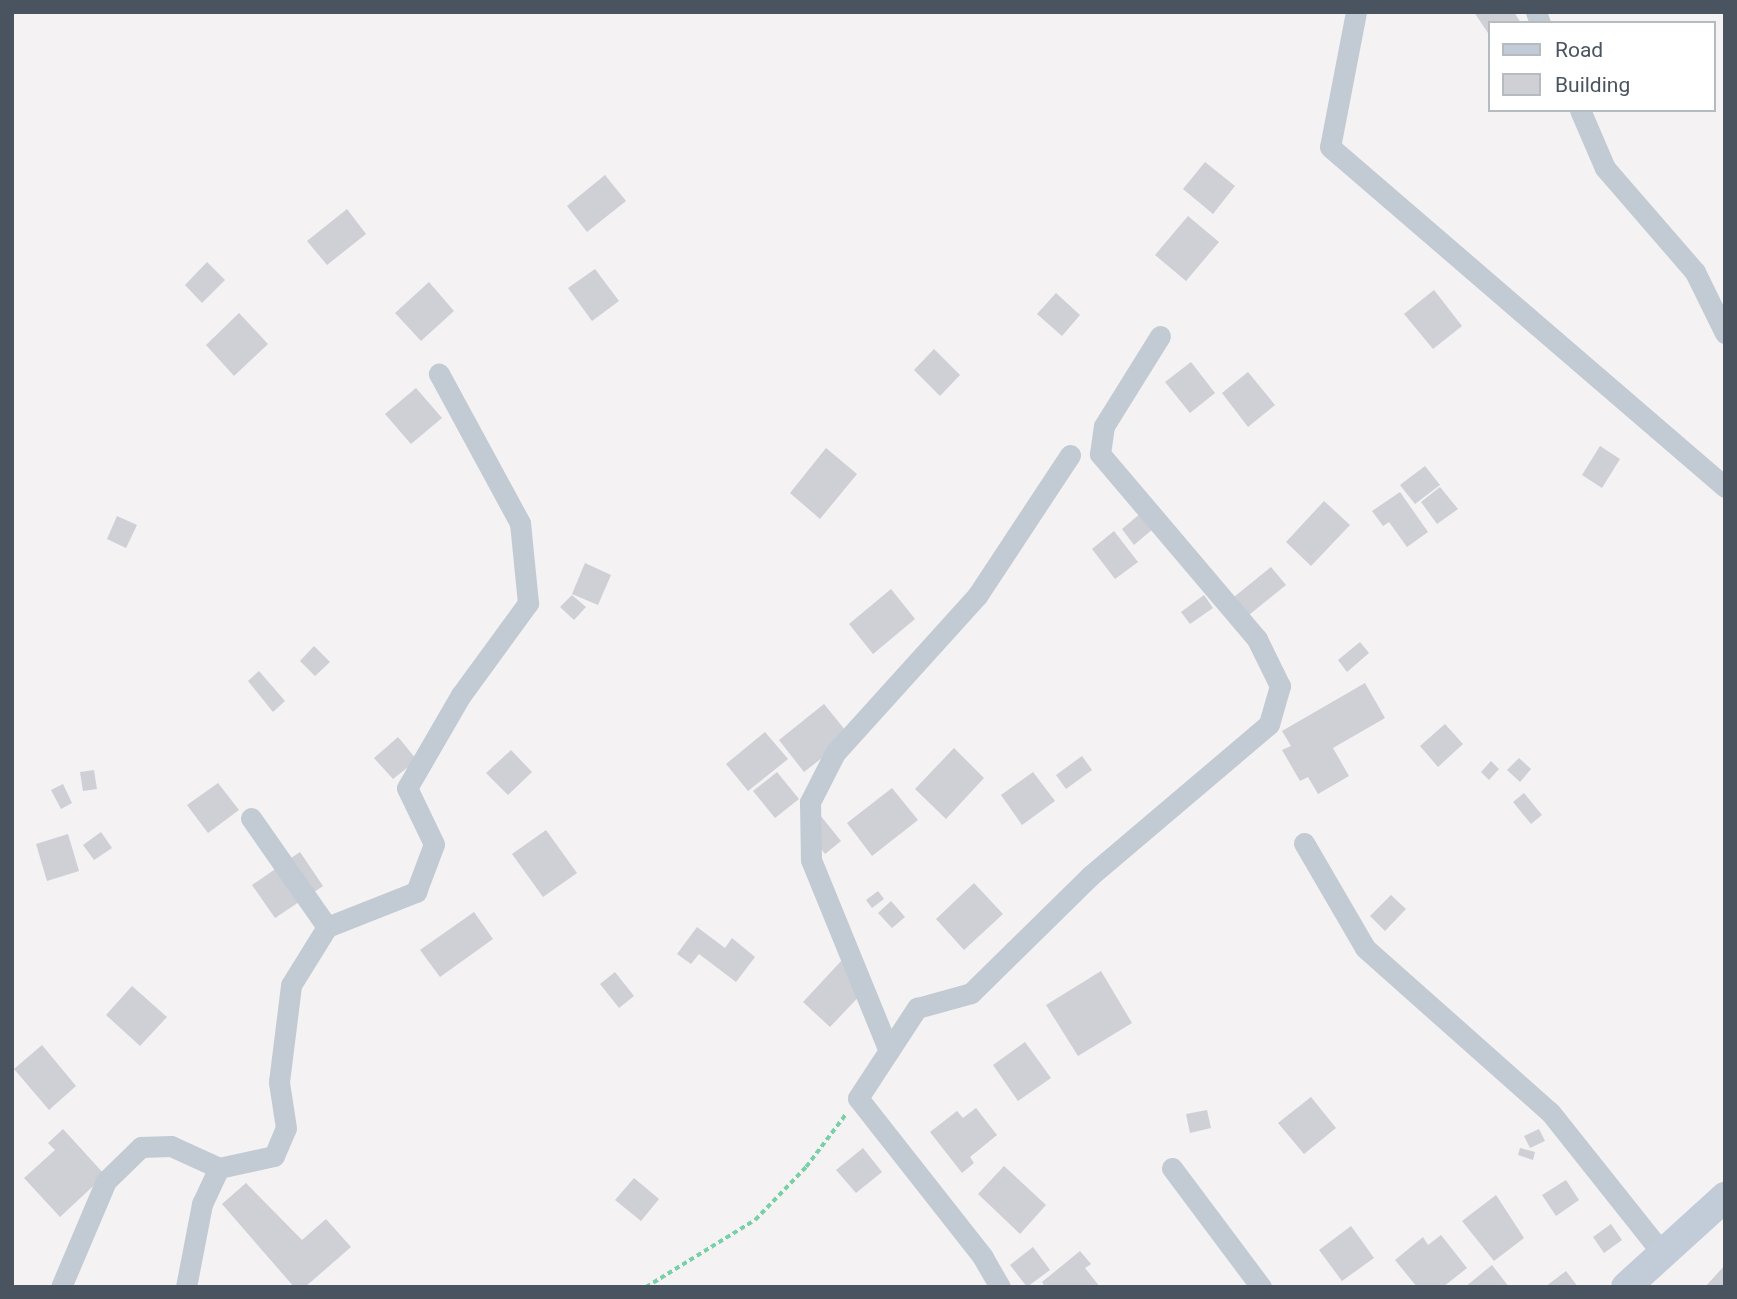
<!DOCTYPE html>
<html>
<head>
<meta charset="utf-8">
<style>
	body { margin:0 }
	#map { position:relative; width:1737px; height:1299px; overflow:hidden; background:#f4f2f2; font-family:Roboto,sans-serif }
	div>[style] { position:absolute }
	.building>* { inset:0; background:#ced0d6 }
	.path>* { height:3.5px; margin-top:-1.75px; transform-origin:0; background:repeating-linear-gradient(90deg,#77d0a8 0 5px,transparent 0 8.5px) }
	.street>* { height:21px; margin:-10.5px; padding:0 10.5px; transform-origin:10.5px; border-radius:10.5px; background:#c2cbd3 }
	.secondary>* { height:30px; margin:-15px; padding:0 15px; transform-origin:15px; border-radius:15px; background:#c2ccd8 }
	span { translate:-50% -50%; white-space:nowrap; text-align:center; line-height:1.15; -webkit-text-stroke:7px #fff; paint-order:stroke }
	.frame { position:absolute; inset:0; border:14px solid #495460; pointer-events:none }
	.legend { position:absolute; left:1488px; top:21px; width:228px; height:91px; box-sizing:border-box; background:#fff; border:2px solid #b6bbbf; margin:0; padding:9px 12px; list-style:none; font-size:21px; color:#495460 }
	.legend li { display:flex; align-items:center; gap:14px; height:35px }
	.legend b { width:35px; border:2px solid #b6bbbf }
</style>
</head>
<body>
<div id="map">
	<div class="building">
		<div style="clip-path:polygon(1474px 12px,1514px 12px,1521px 23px,1490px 23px,1490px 36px)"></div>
		<div style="clip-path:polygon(1205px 162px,1235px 186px,1213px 214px,1183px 189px)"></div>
		<div style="clip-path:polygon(605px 175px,626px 201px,587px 232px,567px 206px)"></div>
		<div style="clip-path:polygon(347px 209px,366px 234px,327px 265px,307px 241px)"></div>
		<div style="clip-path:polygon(1188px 216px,1219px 242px,1186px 281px,1155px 255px)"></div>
		<div style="clip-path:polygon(207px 262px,225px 280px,202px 303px,185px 285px)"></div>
		<div style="clip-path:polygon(595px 269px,619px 301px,592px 321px,568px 288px)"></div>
		<div style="clip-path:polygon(429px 282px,454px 311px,421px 341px,395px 313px)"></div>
		<div style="clip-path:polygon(1434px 290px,1462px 326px,1433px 349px,1404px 314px)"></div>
		<div style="clip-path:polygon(1056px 293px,1080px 315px,1062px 336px,1037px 314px)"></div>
		<div style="clip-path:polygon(239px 313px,268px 344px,234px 376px,206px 345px)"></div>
		<div style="clip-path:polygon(934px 349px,960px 375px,940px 396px,914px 370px)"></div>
		<div style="clip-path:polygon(1191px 362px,1215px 393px,1190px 413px,1165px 382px)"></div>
		<div style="clip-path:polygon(1248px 372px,1275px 405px,1248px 427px,1222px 393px)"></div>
		<div style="clip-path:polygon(416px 388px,442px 418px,411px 444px,385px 414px)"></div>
		<div style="clip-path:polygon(1600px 446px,1620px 459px,1602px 488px,1582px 475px)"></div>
		<div style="clip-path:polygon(826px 448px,857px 474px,820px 519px,790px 493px)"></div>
		<div style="clip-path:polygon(1425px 466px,1440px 485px,1415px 504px,1400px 485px)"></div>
		<div style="clip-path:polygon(1440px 487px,1458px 509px,1437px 524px,1421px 502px)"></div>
		<div style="clip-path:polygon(1400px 492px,1428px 532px,1407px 547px,1389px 522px,1383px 526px,1372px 511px)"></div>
		<div style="clip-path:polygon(1324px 501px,1350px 525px,1311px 566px,1286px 542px)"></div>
		<div style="clip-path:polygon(1141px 513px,1154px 528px,1134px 545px,1122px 529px)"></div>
		<div style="clip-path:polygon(117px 516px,137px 525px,126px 548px,107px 539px)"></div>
		<div style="clip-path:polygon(1114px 531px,1138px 562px,1115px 579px,1092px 549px)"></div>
		<div style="clip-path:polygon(585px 563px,611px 575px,598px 605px,572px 594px)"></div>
		<div style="clip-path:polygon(1271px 567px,1286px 585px,1244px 619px,1229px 601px)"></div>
		<div style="clip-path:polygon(891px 589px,915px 619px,873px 654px,849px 624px)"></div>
		<div style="clip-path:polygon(572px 595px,586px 607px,574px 620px,560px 607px)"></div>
		<div style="clip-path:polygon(1204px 595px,1213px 608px,1190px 624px,1181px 612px)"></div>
		<div style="clip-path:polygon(1360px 642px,1369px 653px,1347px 672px,1338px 660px)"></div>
		<div style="clip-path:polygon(314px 646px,330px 662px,315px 676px,300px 661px)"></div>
		<div style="clip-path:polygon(259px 671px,285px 701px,273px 712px,248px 681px)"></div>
		<div style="clip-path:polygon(1365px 683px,1385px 718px,1333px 748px,1349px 776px,1318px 794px,1308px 777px,1300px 781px,1282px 750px,1291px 746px,1282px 731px)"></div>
		<div style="clip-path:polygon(824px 704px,850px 736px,804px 772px,779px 740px)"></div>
		<div style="clip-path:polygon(1445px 724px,1463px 744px,1438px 767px,1420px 746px)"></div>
		<div style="clip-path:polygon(765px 732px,788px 759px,748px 791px,726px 764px)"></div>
		<div style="clip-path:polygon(398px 737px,417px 760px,393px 779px,374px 758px)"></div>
		<div style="clip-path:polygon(954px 748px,984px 778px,946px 819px,915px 789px)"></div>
		<div style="clip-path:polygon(511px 750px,532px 772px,508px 795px,486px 773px)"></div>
		<div style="clip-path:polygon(1082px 756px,1092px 770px,1066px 789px,1056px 775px)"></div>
		<div style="clip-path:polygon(1519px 758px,1531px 769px,1520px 782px,1507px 770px)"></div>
		<div style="clip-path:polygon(1491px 761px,1499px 769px,1489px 780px,1481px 772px)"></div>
		<div style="clip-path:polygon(94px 770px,97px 789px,83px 791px,80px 772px)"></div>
		<div style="clip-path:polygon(777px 772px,799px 799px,775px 818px,753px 791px)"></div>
		<div style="clip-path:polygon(1033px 772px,1055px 801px,1022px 825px,1001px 795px)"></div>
		<div style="clip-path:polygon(218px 783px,239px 810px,208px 833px,187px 805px)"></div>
		<div style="clip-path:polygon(63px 784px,72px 803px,61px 809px,51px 790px)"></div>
		<div style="clip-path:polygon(892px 788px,918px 820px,872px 856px,847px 823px)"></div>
		<div style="clip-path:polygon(1524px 793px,1542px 815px,1531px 824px,1513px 802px)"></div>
		<div style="clip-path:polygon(820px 815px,841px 841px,825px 854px,804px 827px)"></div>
		<div style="clip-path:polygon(546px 830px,577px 873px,543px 897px,512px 854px)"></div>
		<div style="clip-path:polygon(101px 832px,112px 848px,94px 860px,83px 845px)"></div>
		<div style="clip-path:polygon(68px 834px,79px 871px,47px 881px,36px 844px)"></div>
		<div style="clip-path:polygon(300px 852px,323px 886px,275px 918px,252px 885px)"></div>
		<div style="clip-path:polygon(974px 883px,1003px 914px,964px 950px,936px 919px)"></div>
		<div style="clip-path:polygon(878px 891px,884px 899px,872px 908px,866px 900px)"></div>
		<div style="clip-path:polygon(1391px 895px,1406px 909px,1385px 931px,1370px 916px)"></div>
		<div style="clip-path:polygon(891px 901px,905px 917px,892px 928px,878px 913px)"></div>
		<div style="clip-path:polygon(474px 912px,493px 939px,440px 977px,420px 950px)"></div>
		<div style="clip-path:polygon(697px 927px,725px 948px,732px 938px,755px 957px,736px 982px,699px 954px,691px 964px,677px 954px)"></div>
		<div style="clip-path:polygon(843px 959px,870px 985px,830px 1027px,803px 1002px)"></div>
		<div style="clip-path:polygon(1101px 971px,1132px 1023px,1078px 1056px,1046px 1005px)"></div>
		<div style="clip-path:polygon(615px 972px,634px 996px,619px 1008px,600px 984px)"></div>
		<div style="clip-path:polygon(132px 986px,167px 1017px,140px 1046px,106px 1015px)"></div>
		<div style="clip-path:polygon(1025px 1042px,1051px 1078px,1018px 1101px,993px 1065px)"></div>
		<div style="clip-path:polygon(42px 1045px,76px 1086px,49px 1110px,14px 1069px)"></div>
		<div style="clip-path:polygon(1311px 1097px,1336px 1128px,1304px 1154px,1278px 1123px)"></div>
		<div style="clip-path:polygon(976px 1108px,997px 1135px,970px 1157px,974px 1163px,962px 1173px,930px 1132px,957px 1111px,963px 1118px)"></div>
		<div style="clip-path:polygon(1207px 1110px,1211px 1128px,1190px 1133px,1186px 1114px)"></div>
		<div style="clip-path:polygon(63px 1129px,105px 1175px,60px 1217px,24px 1178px,55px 1150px,48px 1143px)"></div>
		<div style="clip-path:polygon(1539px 1129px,1545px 1141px,1530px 1148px,1524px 1136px)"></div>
		<div style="clip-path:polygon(863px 1148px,882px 1172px,856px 1193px,836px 1170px)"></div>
		<div style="clip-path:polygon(1520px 1148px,1535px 1152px,1533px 1160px,1518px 1155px)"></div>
		<div style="clip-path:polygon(1004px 1166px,1046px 1205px,1020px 1234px,978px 1194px)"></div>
		<div style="clip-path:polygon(634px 1178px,659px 1199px,641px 1221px,615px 1200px)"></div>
		<div style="clip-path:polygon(1566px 1180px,1579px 1200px,1556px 1216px,1542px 1195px)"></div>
		<div style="clip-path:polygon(246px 1183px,302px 1240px,326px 1219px,351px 1247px,305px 1287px,294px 1287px,222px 1204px)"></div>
		<div style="clip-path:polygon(1496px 1195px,1524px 1238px,1494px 1261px,1462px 1221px)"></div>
		<div style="clip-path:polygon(1611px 1224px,1622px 1240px,1604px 1253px,1593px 1237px)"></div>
		<div style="clip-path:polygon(1351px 1226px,1374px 1258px,1342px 1281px,1319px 1250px)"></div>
		<div style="clip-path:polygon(1441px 1235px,1467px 1268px,1443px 1287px,1417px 1287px,1395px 1260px,1423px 1237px,1428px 1245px)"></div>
		<div style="clip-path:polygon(1033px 1247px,1050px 1270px,1027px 1287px,1010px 1265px)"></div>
		<div style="clip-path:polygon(1080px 1251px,1091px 1264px,1085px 1268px,1100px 1287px,1045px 1287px,1042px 1282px)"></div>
		<div style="clip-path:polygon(1492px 1265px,1509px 1287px,1465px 1287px)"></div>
		<div style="clip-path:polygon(1725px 1265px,1725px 1287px,1705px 1287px)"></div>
		<div style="clip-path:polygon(1566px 1271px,1578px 1287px,1545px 1287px)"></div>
	</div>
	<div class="path">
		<div style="left:646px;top:1287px;width:128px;rotate:-31.6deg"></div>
		<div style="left:755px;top:1220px;width:74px;rotate:-46.1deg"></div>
		<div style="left:806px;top:1167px;width:66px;rotate:-53deg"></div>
	</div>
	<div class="street">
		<div style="left:1356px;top:12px;width:137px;rotate:100.9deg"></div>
		<div style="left:1330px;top:147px;width:521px;rotate:40.72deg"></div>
		<div style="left:1536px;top:12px;width:12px;rotate:70deg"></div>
		<div style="left:1580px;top:110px;width:63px;rotate:66.7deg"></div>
		<div style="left:1605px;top:168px;width:138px;rotate:49.1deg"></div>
		<div style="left:1695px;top:272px;width:68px;rotate:63.8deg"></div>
		<div style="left:251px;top:818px;width:133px;rotate:55.1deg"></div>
		<div style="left:1304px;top:843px;width:121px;rotate:59.8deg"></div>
		<div style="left:1365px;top:948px;width:247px;rotate:41.6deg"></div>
		<div style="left:1550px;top:1112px;width:181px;rotate:51.5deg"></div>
		<div style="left:889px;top:1051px;width:206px;rotate:-112.2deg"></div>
		<div style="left:811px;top:860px;width:58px;rotate:-91deg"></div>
		<div style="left:810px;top:802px;width:55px;rotate:-63deg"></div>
		<div style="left:835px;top:753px;width:212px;rotate:-47.9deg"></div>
		<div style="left:977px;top:596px;width:169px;rotate:-56.6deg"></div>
		<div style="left:1172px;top:1168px;width:149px;rotate:53.2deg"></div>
		<div style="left:61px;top:1287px;width:115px;rotate:-67deg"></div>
		<div style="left:106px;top:1181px;width:49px;rotate:-44.2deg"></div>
		<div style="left:141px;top:1147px;width:30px;rotate:-2deg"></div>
		<div style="left:171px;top:1146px;width:53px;rotate:24.6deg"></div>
		<div style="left:219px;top:1168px;width:56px;rotate:-12.3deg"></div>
		<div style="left:274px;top:1156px;width:30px;rotate:-67deg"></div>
		<div style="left:286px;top:1128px;width:47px;rotate:-98.7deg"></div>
		<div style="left:279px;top:1082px;width:98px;rotate:-82.9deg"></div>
		<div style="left:291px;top:985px;width:68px;rotate:-58.2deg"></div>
		<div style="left:327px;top:927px;width:96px;rotate:-21.5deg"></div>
		<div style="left:416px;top:892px;width:51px;rotate:-69.4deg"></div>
		<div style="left:434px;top:844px;width:62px;rotate:-115.7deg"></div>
		<div style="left:407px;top:788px;width:108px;rotate:-59.9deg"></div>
		<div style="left:461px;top:695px;width:114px;rotate:-53.9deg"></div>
		<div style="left:528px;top:603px;width:80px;rotate:-95.7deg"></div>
		<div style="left:520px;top:523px;width:170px;rotate:-118.5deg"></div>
		<div style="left:186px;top:1287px;width:85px;rotate:-79.1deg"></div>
		<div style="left:202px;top:1204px;width:40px;rotate:-65deg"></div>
		<div style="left:1000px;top:1287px;width:34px;rotate:-120deg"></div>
		<div style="left:983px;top:1257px;width:202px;rotate:-128.2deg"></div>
		<div style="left:858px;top:1098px;width:108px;rotate:-56.8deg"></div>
		<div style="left:917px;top:1008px;width:56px;rotate:-15.5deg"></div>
		<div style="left:971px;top:993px;width:167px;rotate:-44.5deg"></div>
		<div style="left:1090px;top:876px;width:235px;rotate:-40.3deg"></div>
		<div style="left:1269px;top:724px;width:40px;rotate:-74deg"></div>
		<div style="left:1280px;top:686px;width:52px;rotate:-116.1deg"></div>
		<div style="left:1257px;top:639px;width:243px;rotate:-130.3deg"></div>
		<div style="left:1100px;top:454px;width:28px;rotate:-82deg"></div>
		<div style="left:1104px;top:426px;width:106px;rotate:-58.1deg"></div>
	</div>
	<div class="secondary">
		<div style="left:1626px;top:1287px;width:134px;rotate:-42.3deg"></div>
	</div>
	<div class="frame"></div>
	<ul class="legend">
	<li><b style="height:9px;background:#c2ccd8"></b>Road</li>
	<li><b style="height:19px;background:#ced0d6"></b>Building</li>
	</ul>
</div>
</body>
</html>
